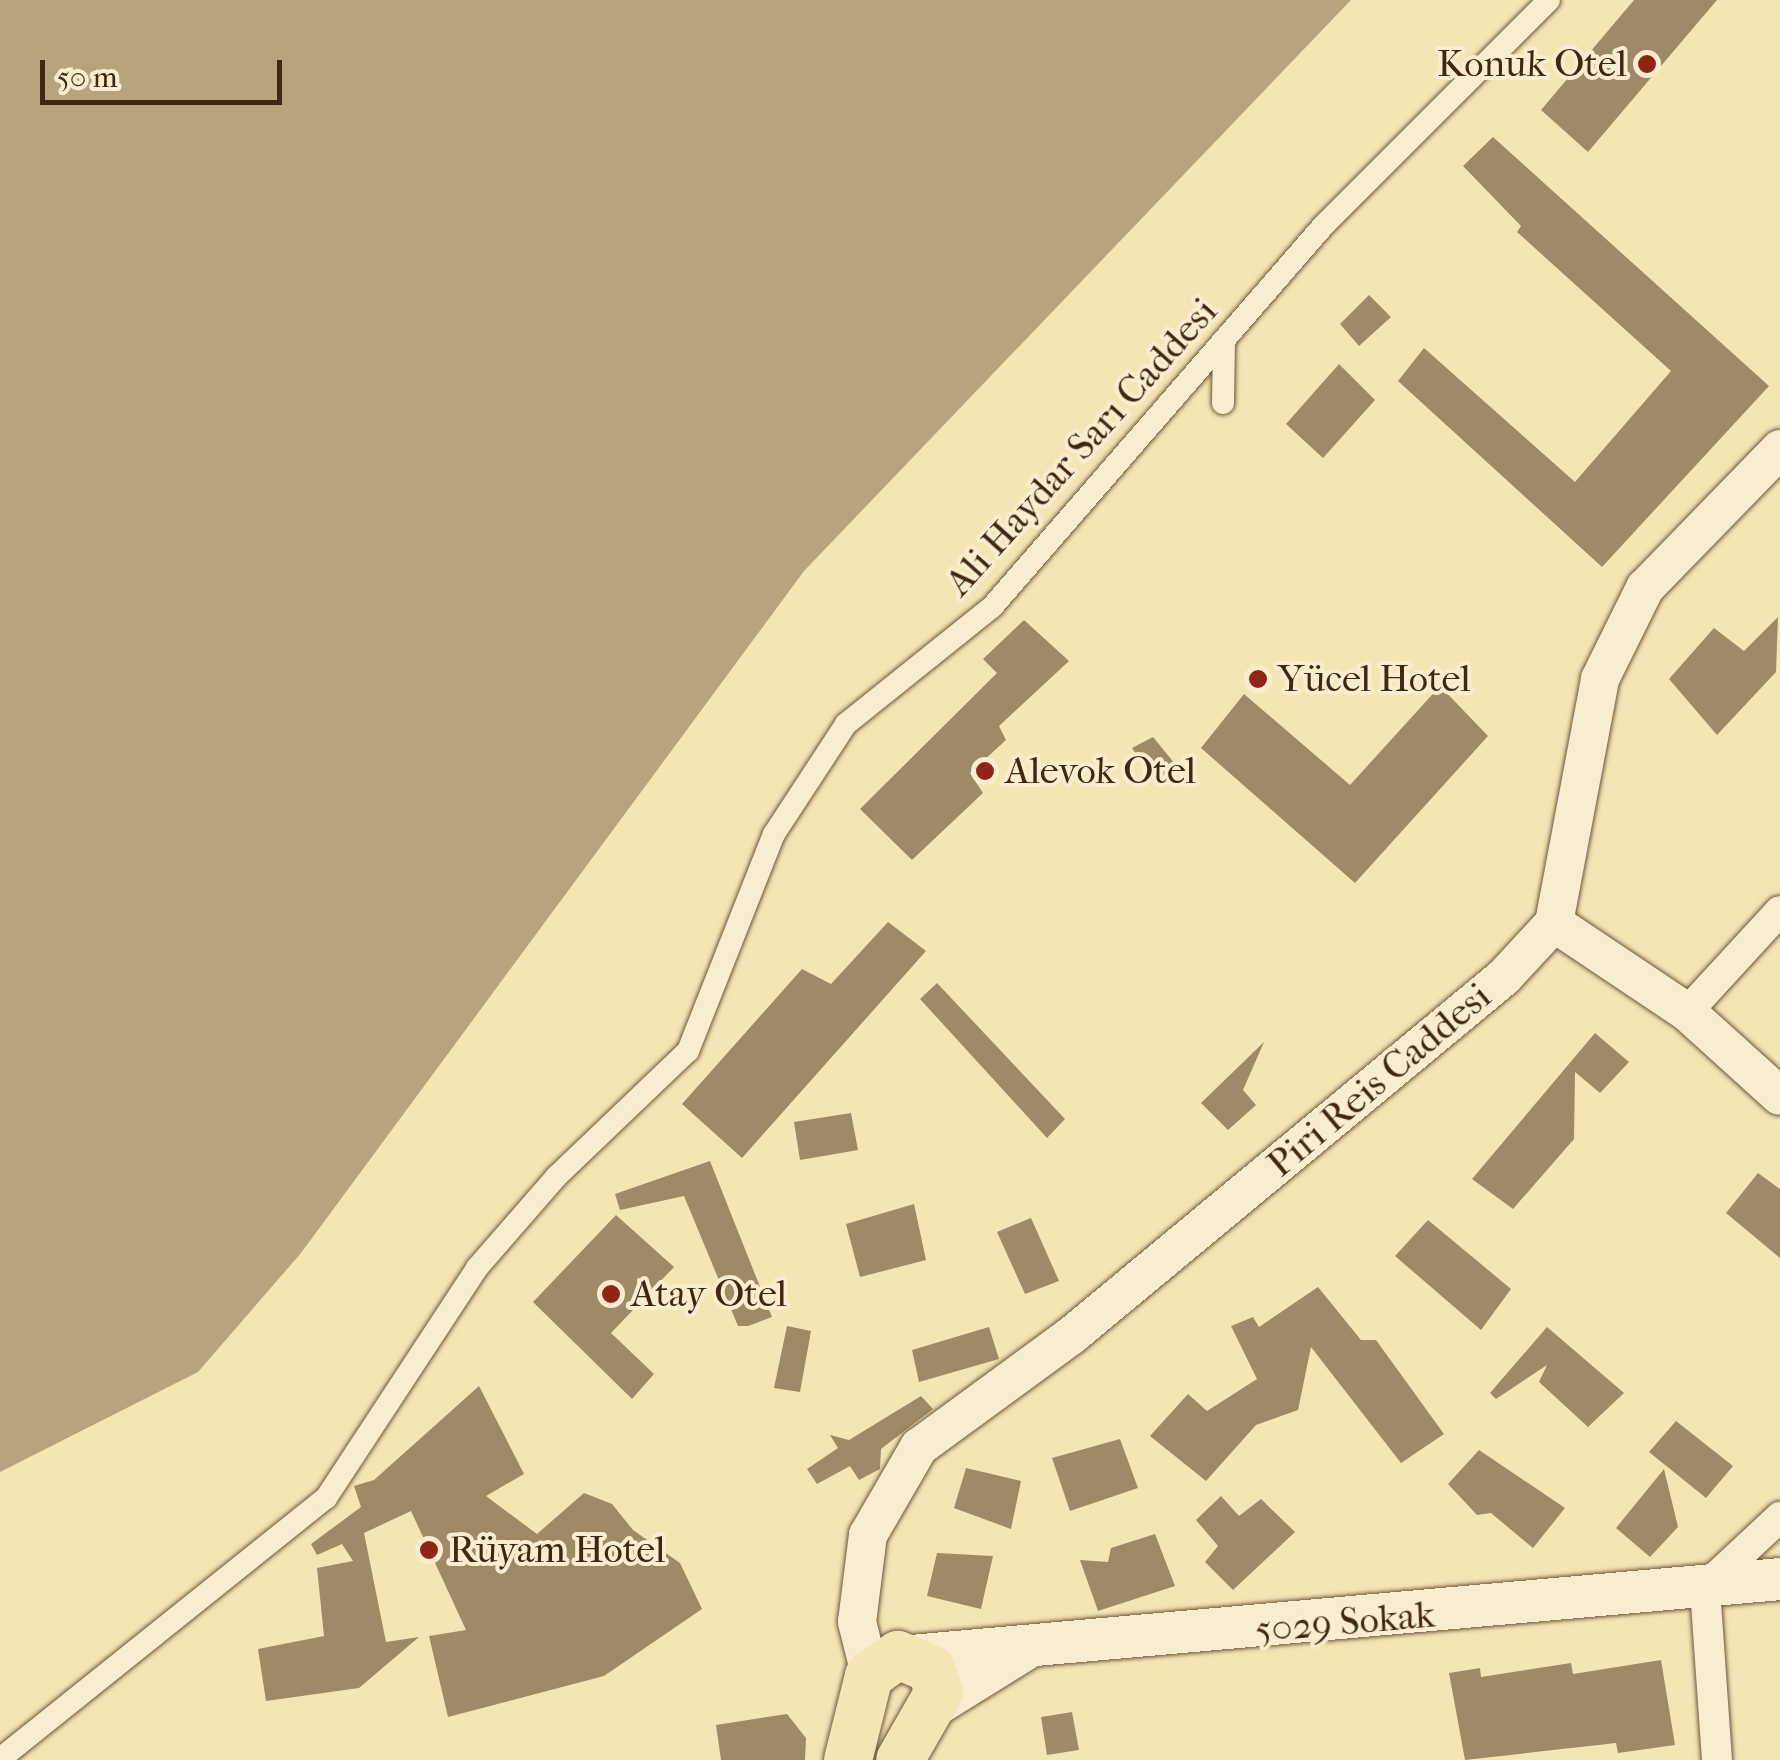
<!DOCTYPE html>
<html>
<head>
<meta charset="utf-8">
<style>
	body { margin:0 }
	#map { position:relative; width:1780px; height:1760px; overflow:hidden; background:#f4e5b5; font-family:"IM FELL French Canon",serif }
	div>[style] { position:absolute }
	.water>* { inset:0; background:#b7a47d }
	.building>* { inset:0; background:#9e8a66 }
	.roads { filter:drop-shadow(0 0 2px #6d563a) drop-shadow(0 0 2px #6d563a) }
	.pedestrian>* { height:22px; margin:-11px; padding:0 11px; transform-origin:11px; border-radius:11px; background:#f8eecf }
	.minor>* { height:30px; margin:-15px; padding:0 15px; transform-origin:15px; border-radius:15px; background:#f8eecf }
	.tertiary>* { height:38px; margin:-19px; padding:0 19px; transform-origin:19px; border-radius:19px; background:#f8eecf }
	.secondary>* { height:42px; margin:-21px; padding:0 21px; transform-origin:21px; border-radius:21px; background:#f8eecf }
	.primary>* { height:48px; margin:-24px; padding:0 24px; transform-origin:24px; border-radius:24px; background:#f4e5b5 }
	.dots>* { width:28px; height:28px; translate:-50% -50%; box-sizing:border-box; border:5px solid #f8eecf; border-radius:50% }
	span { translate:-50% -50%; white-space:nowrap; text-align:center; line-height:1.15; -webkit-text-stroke:8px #f8eecf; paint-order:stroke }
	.poi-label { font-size:38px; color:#402711 }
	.right { translate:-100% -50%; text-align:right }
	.left { translate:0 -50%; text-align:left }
	.street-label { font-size:38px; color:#402711 }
	.scale { position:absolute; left:40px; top:60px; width:242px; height:45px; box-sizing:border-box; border:5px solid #402711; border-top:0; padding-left:12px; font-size:30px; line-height:35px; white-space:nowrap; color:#402711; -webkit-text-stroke:8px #f8eecf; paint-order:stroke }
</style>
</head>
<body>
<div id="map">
	<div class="water">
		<div style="clip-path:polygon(0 0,1351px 0,804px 571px,301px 1253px,198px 1372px,0 1472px)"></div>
	</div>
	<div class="building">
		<div style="clip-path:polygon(1634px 0,1717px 0,1588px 152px,1541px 110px)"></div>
		<div style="clip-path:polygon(1493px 137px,1769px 386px,1602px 567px,1398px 381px,1424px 348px,1575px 482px,1671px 371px,1517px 232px,1521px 226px,1463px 166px)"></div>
		<div style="clip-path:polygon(1369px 295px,1391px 317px,1359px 346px,1340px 324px)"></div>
		<div style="clip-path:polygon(1339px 364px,1375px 400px,1323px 458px,1286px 424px)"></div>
		<div style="clip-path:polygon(1778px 617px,1776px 672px,1717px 735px,1669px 679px,1714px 628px,1744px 651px)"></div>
		<div style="clip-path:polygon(1024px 620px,1069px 661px,999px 726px,1006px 740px,970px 773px,983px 793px,912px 860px,860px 809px,997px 673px,983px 659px)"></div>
		<div style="clip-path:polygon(1440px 686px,1488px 736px,1355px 883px,1201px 748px,1244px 694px,1350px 785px)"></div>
		<div style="clip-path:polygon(1153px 737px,1180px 770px,1156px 784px,1132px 748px)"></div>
		<div style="clip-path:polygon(888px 922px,926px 951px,742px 1158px,682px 1104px,802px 969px,831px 984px)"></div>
		<div style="clip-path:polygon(937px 983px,1065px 1119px,1047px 1138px,920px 999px)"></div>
		<div style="clip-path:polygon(1595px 1033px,1629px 1062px,1600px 1093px,1575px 1072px,1574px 1139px,1513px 1209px,1472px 1179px)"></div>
		<div style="clip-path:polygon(1264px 1042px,1243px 1090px,1256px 1105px,1228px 1130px,1201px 1103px)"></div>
		<div style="clip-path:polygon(851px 1113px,858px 1150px,800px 1160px,794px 1122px)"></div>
		<div style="clip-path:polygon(710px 1161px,772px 1317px,748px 1326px,738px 1326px,684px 1196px,620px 1210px,615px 1194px)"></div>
		<div style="clip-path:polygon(1758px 1173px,1780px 1189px,1780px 1258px,1726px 1213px)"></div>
		<div style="clip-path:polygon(914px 1204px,926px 1260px,860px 1277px,846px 1224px)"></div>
		<div style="clip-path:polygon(616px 1215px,674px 1267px,611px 1333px,654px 1374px,632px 1399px,533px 1302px)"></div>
		<div style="clip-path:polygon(1031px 1218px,1059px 1281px,1025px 1294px,997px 1232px)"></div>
		<div style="clip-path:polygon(1428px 1220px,1511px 1289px,1481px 1330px,1395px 1256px)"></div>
		<div style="clip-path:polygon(1318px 1287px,1361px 1340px,1376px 1340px,1444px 1434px,1401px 1463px,1311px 1347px,1298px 1410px,1256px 1425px,1206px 1481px,1150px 1436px,1188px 1394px,1207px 1411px,1257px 1379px,1231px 1326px,1253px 1317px,1259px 1327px)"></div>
		<div style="clip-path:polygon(787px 1326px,811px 1331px,800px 1392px,774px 1388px)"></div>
		<div style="clip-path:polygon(989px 1327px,999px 1359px,919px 1382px,912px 1350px)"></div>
		<div style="clip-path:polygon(1547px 1327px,1624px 1393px,1588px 1427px,1539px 1382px,1547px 1365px,1496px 1399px,1490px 1393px)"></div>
		<div style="clip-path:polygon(479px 1386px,524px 1474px,486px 1496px,537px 1534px,584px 1493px,612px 1504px,633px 1530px,680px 1563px,702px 1609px,604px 1676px,448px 1717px,429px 1636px,466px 1630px,411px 1511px,364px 1533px,386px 1642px,419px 1637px,359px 1688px,266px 1701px,258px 1649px,324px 1636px,317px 1568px,353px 1561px,342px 1544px,317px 1555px,311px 1544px,361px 1507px,354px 1486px,374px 1480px)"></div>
		<div style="clip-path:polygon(921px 1396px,933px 1409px,881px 1449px,880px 1469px,859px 1480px,850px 1466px,817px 1484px,807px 1469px,838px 1448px,830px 1435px,849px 1440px)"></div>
		<div style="clip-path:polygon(1676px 1421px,1733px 1466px,1706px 1498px,1649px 1452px)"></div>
		<div style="clip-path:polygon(1120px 1439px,1138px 1488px,1070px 1511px,1052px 1458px)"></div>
		<div style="clip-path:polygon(1479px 1450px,1565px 1508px,1533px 1548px,1491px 1513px,1477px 1515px,1448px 1484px)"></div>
		<div style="clip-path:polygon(966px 1468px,1021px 1481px,1011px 1529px,954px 1508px)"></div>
		<div style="clip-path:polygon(1664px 1469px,1678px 1527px,1650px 1557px,1616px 1528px)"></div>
		<div style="clip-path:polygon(1221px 1496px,1239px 1516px,1261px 1499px,1295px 1532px,1233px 1590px,1205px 1562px,1218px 1546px,1196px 1520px)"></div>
		<div style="clip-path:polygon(1155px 1534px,1175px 1586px,1098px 1611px,1080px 1560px,1108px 1562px,1111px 1548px)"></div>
		<div style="clip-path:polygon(937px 1553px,993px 1556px,981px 1609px,927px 1596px)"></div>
		<div style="clip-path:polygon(1661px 1660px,1675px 1745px,1618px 1753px,1616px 1743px,1465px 1760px,1449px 1673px,1480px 1668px,1481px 1677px,1571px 1663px,1573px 1674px)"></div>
		<div style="clip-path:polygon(1072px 1712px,1079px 1750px,1047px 1755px,1041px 1717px)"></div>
		<div style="clip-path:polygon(787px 1714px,806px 1738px,805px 1760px,721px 1760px,716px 1725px)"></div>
	</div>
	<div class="roads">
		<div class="pedestrian">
			<div style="left:1223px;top:403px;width:63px;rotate:-89.1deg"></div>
			<div style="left:0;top:1759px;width:418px;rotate:-38.7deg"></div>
			<div style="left:326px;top:1498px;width:275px;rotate:-56.7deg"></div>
			<div style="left:477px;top:1268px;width:121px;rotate:-49deg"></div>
			<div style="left:556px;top:1177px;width:182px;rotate:-43.7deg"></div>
			<div style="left:688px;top:1051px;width:233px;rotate:-68.4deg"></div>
			<div style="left:774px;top:834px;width:131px;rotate:-56.8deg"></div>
			<div style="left:846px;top:724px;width:187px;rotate:-38.7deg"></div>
			<div style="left:992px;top:607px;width:506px;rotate:-49.01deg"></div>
			<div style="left:1324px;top:225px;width:318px;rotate:-45deg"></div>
		</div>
		<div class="minor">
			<div style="left:1687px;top:1012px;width:137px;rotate:-47.4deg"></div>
			<div style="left:1717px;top:1760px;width:173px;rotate:-94deg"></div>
			<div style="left:1705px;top:1587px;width:103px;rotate:-43deg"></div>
		</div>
		<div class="tertiary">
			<div style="left:1554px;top:923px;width:160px;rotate:33.8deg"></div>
			<div style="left:1687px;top:1012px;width:125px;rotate:42.1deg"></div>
			<div style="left:870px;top:1674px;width:54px;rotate:-104deg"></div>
			<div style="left:857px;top:1622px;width:88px;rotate:-82.8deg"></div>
			<div style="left:868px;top:1535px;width:102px;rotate:-59.9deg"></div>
			<div style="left:919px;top:1447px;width:190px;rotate:-36.2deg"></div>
			<div style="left:1072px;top:1335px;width:561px;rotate:-39.65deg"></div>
			<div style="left:1504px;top:977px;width:74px;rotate:-47.2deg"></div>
			<div style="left:1554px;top:923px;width:248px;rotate:-79.3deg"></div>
			<div style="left:1600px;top:679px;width:102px;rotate:-63.7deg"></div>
			<div style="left:1645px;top:588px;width:194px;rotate:-45.8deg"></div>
		</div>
		<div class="secondary">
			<div style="left:911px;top:1656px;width:872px;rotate:-5.06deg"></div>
			<div style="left:937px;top:1704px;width:102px;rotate:-31.8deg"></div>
		</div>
		<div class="primary">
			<div style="left:848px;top:1760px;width:87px;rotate:-76deg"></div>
			<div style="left:869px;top:1676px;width:36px;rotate:-36deg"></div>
			<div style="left:898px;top:1655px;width:36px;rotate:23deg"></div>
			<div style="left:931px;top:1669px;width:24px;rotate:71deg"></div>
			<div style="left:939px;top:1692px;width:78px;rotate:119.8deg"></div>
		</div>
	</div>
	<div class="dots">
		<div style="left:1647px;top:64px;background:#8f2418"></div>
		<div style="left:1258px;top:679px;background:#8f2418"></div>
		<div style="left:985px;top:771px;background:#8f2418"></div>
		<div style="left:611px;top:1294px;background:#8f2418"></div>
		<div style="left:429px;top:1550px;background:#8f2418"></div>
	</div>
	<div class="poi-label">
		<span class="right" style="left:1627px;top:64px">Konuk Otel</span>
		<span class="left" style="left:1278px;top:679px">Yücel Hotel</span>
		<span class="left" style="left:1005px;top:771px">Alevok Otel</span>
		<span class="left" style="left:631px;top:1294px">Atay Otel</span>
		<span class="left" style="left:449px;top:1550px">Rüyam Hotel</span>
	</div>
	<div class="street-label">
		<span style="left:1081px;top:447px;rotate:-48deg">Ali Haydar Sarı Caddesi</span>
		<span style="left:1379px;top:1080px;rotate:-40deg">Piri Reis Caddesi</span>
		<span style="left:1345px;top:1622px;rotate:-5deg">5029 Sokak</span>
	</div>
	<div class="scale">50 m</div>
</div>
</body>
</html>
